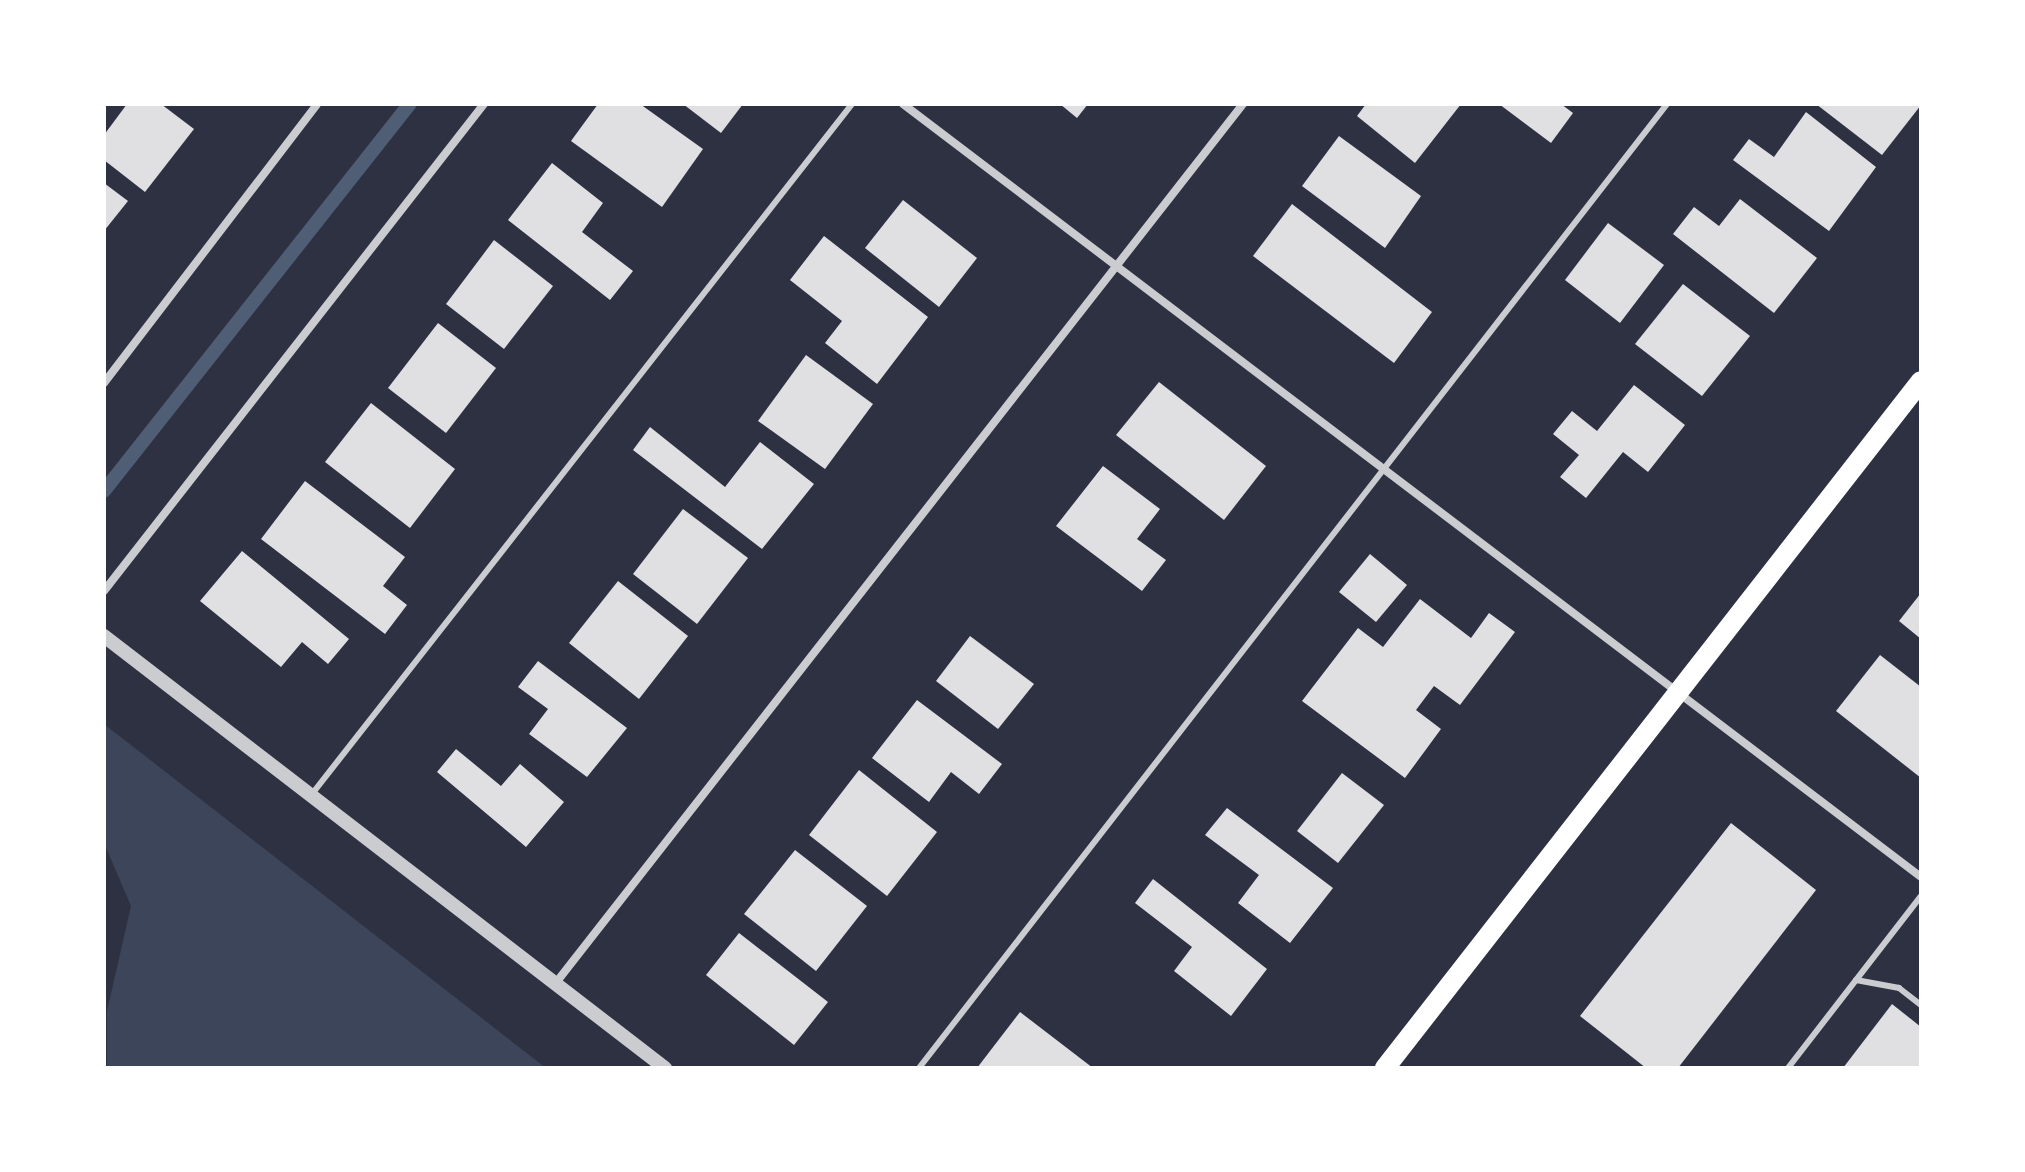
<!DOCTYPE html>
<html>
<head>
<meta charset="utf-8">
<style>
	body { margin:0 }
	#map { position:relative; width:2025px; height:1172px; overflow:hidden; background:#2d3142; font-family:Jost,sans-serif }
	div>[style] { position:absolute }
	.green>* { inset:0; background:#3c4559 }
	.stream>* { height:14px; margin:-7px; padding:0 7px; transform-origin:7px; border-radius:7px; background:#4f5d75 }
	.building>* { inset:0; background:#e0e0e3 }
	.service>* { height:6px; margin:-3px; padding:0 3px; transform-origin:3px; border-radius:3px; background:#caccd0 }
	.minor>* { height:8px; margin:-4px; padding:0 4px; transform-origin:4px; border-radius:4px; background:#caccd0 }
	.tertiary>* { height:14px; margin:-7px; padding:0 7px; transform-origin:7px; border-radius:7px; background:#caccd0 }
	.primary>* { height:20px; margin:-10px; padding:0 10px; transform-origin:10px; border-radius:10px; background:#fff }
	span { translate:-50% -50%; white-space:nowrap; text-align:center; line-height:1.15; -webkit-text-stroke:6px #fff; paint-order:stroke }
	.frame { position:absolute; inset:0; border:106px solid #fff; pointer-events:none }
</style>
</head>
<body>
<div id="map">
	<div class="green">
		<div style="clip-path:polygon(104px 725px,104px 724px,546px 1068px,107px 1068px,107px 1011px,131px 906px,104px 843px)"></div>
	</div>
	<div class="stream">
		<div style="left:104px;top:491px;width:493px;rotate:-51.7deg"></div>
	</div>
	<div class="building">
		<div style="clip-path:polygon(127px 104px,161px 104px,194px 129px,145px 192px,104px 160px,104px 135px)"></div>
		<div style="clip-path:polygon(598px 104px,640px 104px,703px 149px,662px 207px,571px 141px)"></div>
		<div style="clip-path:polygon(683px 104px,743px 104px,721px 133px)"></div>
		<div style="clip-path:polygon(1060px 104px,1088px 104px,1077px 118px)"></div>
		<div style="clip-path:polygon(1366px 104px,1461px 104px,1415px 163px,1357px 116px)"></div>
		<div style="clip-path:polygon(1499px 104px,1561px 104px,1573px 113px,1551px 143px)"></div>
		<div style="clip-path:polygon(1816px 104px,1921px 104px,1921px 105px,1882px 155px)"></div>
		<div style="clip-path:polygon(1806px 112px,1876px 167px,1829px 231px,1733px 160px,1749px 139px,1774px 157px)"></div>
		<div style="clip-path:polygon(1339px 136px,1421px 196px,1385px 248px,1302px 186px)"></div>
		<div style="clip-path:polygon(552px 163px,603px 203px,582px 232px,633px 271px,610px 300px,508px 220px)"></div>
		<div style="clip-path:polygon(104px 183px,128px 201px,104px 231px)"></div>
		<div style="clip-path:polygon(1740px 199px,1817px 258px,1774px 313px,1673px 234px,1694px 207px,1719px 226px)"></div>
		<div style="clip-path:polygon(903px 200px,977px 258px,939px 307px,865px 248px)"></div>
		<div style="clip-path:polygon(1292px 204px,1432px 312px,1394px 363px,1253px 256px)"></div>
		<div style="clip-path:polygon(1608px 223px,1664px 265px,1620px 323px,1565px 280px)"></div>
		<div style="clip-path:polygon(824px 236px,928px 317px,877px 384px,825px 343px,842px 321px,790px 280px)"></div>
		<div style="clip-path:polygon(494px 240px,553px 286px,504px 349px,446px 304px)"></div>
		<div style="clip-path:polygon(1683px 284px,1750px 336px,1702px 396px,1635px 344px)"></div>
		<div style="clip-path:polygon(438px 323px,496px 368px,446px 433px,388px 388px)"></div>
		<div style="clip-path:polygon(806px 355px,873px 404px,825px 469px,758px 421px)"></div>
		<div style="clip-path:polygon(1159px 382px,1266px 466px,1224px 520px,1116px 435px)"></div>
		<div style="clip-path:polygon(1634px 385px,1685px 425px,1648px 472px,1623px 452px,1586px 498px,1560px 477px,1579px 455px,1553px 434px,1572px 411px,1597px 431px)"></div>
		<div style="clip-path:polygon(371px 403px,455px 469px,410px 528px,325px 462px)"></div>
		<div style="clip-path:polygon(650px 427px,725px 487px,760px 442px,814px 484px,762px 549px,633px 450px)"></div>
		<div style="clip-path:polygon(1103px 466px,1160px 509px,1137px 539px,1166px 560px,1142px 591px,1056px 526px)"></div>
		<div style="clip-path:polygon(305px 481px,405px 557px,383px 586px,407px 605px,385px 634px,261px 539px)"></div>
		<div style="clip-path:polygon(683px 509px,748px 558px,697px 624px,633px 574px)"></div>
		<div style="clip-path:polygon(242px 551px,349px 639px,328px 664px,302px 642px,281px 667px,200px 601px)"></div>
		<div style="clip-path:polygon(1370px 554px,1407px 585px,1376px 622px,1339px 592px)"></div>
		<div style="clip-path:polygon(618px 581px,688px 636px,639px 699px,569px 643px)"></div>
		<div style="clip-path:polygon(1921px 593px,1921px 639px,1899px 621px)"></div>
		<div style="clip-path:polygon(1420px 599px,1471px 638px,1489px 613px,1515px 632px,1460px 705px,1434px 686px,1416px 710px,1441px 729px,1405px 778px,1302px 701px,1358px 628px,1383px 647px)"></div>
		<div style="clip-path:polygon(970px 636px,1034px 684px,998px 729px,936px 681px)"></div>
		<div style="clip-path:polygon(1880px 655px,1921px 687px,1921px 778px,1836px 711px)"></div>
		<div style="clip-path:polygon(538px 661px,627px 728px,587px 777px,529px 734px,548px 709px,518px 687px)"></div>
		<div style="clip-path:polygon(917px 700px,1002px 764px,979px 794px,951px 772px,929px 802px,872px 758px)"></div>
		<div style="clip-path:polygon(456px 749px,501px 786px,520px 764px,564px 802px,526px 847px,437px 772px)"></div>
		<div style="clip-path:polygon(859px 770px,937px 832px,887px 896px,809px 835px)"></div>
		<div style="clip-path:polygon(1342px 773px,1384px 805px,1338px 863px,1297px 831px)"></div>
		<div style="clip-path:polygon(1227px 808px,1333px 888px,1290px 943px,1238px 903px,1259px 875px,1205px 835px)"></div>
		<div style="clip-path:polygon(1731px 823px,1816px 890px,1678px 1068px,1646px 1068px,1580px 1016px)"></div>
		<div style="clip-path:polygon(795px 850px,867px 906px,816px 971px,744px 914px)"></div>
		<div style="clip-path:polygon(1153px 879px,1267px 969px,1231px 1016px,1174px 971px,1192px 947px,1135px 903px)"></div>
		<div style="clip-path:polygon(739px 933px,828px 1002px,794px 1045px,706px 975px)"></div>
		<div style="clip-path:polygon(1892px 1004px,1921px 1027px,1921px 1068px,1843px 1068px)"></div>
		<div style="clip-path:polygon(1020px 1012px,1093px 1068px,977px 1068px)"></div>
	</div>
	<div class="service">
		<div style="left:312px;top:794px;width:876px;rotate:-51.95deg"></div>
		<div style="left:1856px;top:980px;width:44px;rotate:10.5deg"></div>
		<div style="left:1899px;top:988px;width:28px;rotate:38deg"></div>
		<div style="left:919px;top:1068px;width:1220px;rotate:-52.19deg"></div>
		<div style="left:1788px;top:1068px;width:217px;rotate:-52.3deg"></div>
	</div>
	<div class="minor">
		<div style="left:903px;top:104px;width:1278px;rotate:37.21deg"></div>
		<div style="left:104px;top:383px;width:351px;rotate:-52.6deg"></div>
		<div style="left:104px;top:591px;width:618px;rotate:-52.04deg"></div>
		<div style="left:555px;top:984px;width:1117px;rotate:-51.98deg"></div>
	</div>
	<div class="tertiary">
		<div style="left:104px;top:636px;width:708px;rotate:37.6deg"></div>
	</div>
	<div class="primary">
		<div style="left:1385px;top:1068px;width:871px;rotate:-52.04deg"></div>
	</div>
	<div class="frame"></div>
</div>
</body>
</html>
